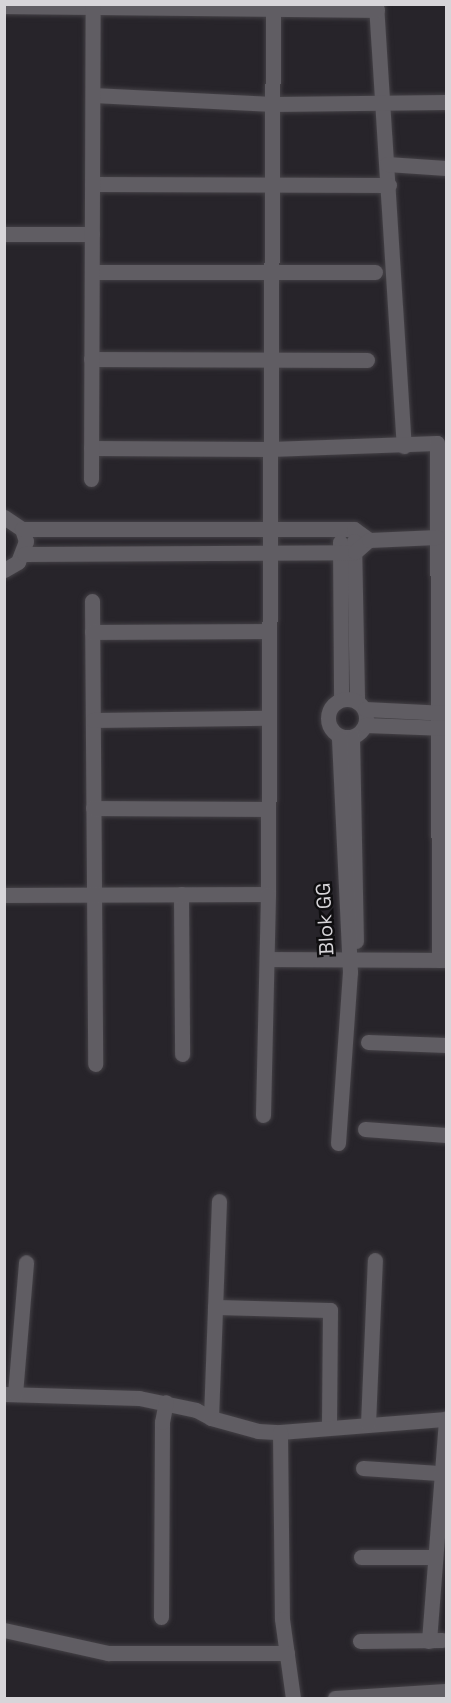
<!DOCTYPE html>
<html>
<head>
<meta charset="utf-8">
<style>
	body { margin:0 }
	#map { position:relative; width:451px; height:1703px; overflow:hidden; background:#27242a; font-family:"Space Grotesk",sans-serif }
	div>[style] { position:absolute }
	.roads { filter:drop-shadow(0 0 2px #444146) drop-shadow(0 0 2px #444146) }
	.minor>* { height:15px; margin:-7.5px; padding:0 7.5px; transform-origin:7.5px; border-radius:7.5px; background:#605d63 }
	.minor>.ring { margin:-7.5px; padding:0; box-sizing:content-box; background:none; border:15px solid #605d63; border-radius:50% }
	span { translate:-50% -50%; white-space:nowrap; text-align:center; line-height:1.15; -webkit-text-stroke:5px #0f0e10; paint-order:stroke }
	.street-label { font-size:20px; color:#d7d5d9 }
	.frame { position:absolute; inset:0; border:6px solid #d7d5d9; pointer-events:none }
</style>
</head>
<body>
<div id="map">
	<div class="roads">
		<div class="minor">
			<div style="left:376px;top:4px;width:443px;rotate:86.4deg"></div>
			<div style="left:4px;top:6px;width:373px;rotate:0.6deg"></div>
			<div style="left:93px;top:95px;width:180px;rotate:2.9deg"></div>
			<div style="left:273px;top:104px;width:173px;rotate:-0.7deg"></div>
			<div style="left:387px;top:164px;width:59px;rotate:3.9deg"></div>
			<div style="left:92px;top:184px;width:297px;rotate:0.2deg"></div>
			<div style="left:4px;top:234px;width:88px"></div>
			<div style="left:92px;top:272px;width:283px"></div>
			<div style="left:91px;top:359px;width:276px;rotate:0.2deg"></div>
			<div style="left:91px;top:448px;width:179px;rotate:0.3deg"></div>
			<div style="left:270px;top:449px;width:167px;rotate:-2.1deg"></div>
			<div style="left:437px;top:443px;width:517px;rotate:89.78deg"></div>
			<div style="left:91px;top:479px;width:475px;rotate:-89.8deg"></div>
			<div style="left:4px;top:517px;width:22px;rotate:34deg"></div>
			<div style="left:22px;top:529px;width:13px;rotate:72deg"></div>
			<div style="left:26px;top:541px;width:22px;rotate:111deg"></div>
			<div style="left:18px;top:562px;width:16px;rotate:150deg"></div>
			<div style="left:22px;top:529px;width:332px"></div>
			<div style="left:354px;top:529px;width:19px;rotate:36deg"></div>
			<div style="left:354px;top:541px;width:160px;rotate:88.9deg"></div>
			<div style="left:340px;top:542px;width:156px;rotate:89.6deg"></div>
			<div style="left:24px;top:554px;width:331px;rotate:-0.3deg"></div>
			<div style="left:355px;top:552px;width:18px;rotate:-41deg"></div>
			<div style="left:369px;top:540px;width:68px;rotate:-2.5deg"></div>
			<div style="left:92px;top:601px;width:463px;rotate:89.6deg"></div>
			<div style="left:92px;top:632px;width:176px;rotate:-0.3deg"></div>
			<div class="ring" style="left:328px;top:699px;width:23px;height:23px"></div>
			<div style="left:365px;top:709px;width:81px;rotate:2.8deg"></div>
			<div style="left:93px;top:720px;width:175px;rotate:-0.7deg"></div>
			<div style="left:365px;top:725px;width:81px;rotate:2.1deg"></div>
			<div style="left:352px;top:737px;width:204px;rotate:88.9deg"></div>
			<div style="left:93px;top:808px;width:175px;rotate:0.3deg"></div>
			<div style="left:181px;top:894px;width:160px;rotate:89.6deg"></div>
			<div style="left:4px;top:895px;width:264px;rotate:-0.2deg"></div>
			<div style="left:268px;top:894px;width:890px;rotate:-89.68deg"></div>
			<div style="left:268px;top:959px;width:178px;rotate:0.3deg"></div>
			<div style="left:368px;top:1042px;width:78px;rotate:2.2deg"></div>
			<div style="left:263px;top:1115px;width:221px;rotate:-88.7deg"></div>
			<div style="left:365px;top:1129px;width:81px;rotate:4.2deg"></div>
			<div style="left:338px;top:1143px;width:171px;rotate:-86deg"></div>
			<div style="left:350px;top:972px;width:236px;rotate:-92.7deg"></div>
			<div style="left:215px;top:1307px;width:115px;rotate:1.5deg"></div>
			<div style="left:330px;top:1310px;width:117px;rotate:90.5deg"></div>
			<div style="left:4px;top:1394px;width:135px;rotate:1.7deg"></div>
			<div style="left:139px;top:1398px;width:58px;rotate:11.9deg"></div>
			<div style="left:196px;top:1410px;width:17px;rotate:28deg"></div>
			<div style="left:211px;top:1418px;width:49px;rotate:15.5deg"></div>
			<div style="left:258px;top:1431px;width:22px;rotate:3deg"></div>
			<div style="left:280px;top:1432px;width:167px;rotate:-4.5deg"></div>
			<div style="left:15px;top:1394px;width:132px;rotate:-85.2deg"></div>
			<div style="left:211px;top:1418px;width:217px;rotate:-87.9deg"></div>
			<div style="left:368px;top:1424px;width:164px;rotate:-87.6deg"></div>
			<div style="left:280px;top:1432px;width:187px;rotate:89.4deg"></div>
			<div style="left:282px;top:1619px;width:80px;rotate:82.1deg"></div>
			<div style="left:363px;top:1468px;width:76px;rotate:3.8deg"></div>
			<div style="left:361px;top:1557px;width:73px"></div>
			<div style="left:161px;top:1617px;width:195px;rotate:-89.7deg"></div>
			<div style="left:162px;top:1422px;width:20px;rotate:-79deg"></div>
			<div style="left:4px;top:1630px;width:107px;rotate:12.5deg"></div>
			<div style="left:108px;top:1653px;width:179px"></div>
			<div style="left:360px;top:1641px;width:82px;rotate:-0.7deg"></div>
			<div style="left:429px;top:1641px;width:223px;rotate:-85.6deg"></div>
			<div style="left:335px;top:1698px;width:111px;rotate:-3.6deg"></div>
		</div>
	</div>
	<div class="street-label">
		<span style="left:325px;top:919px;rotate:-93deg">Blok GG</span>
	</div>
	<div class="frame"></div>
</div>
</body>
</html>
